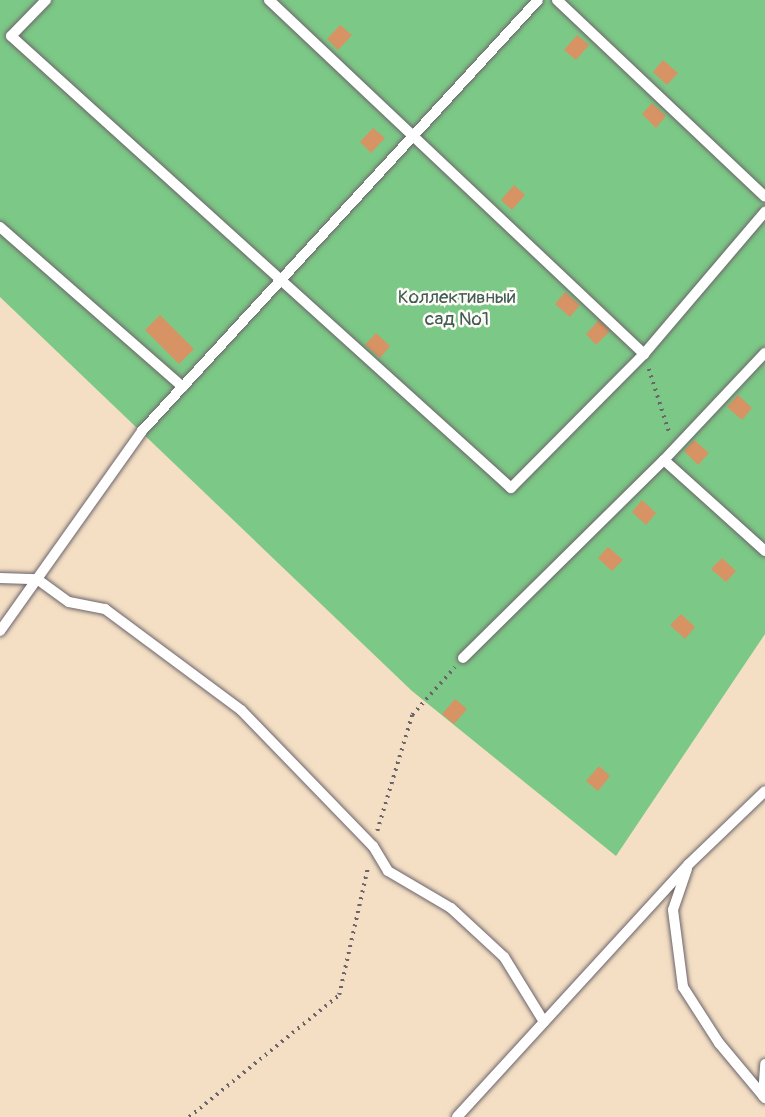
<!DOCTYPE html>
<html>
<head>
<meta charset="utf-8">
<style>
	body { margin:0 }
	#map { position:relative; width:765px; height:1117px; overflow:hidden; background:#f4dfc4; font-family:Pangolin,sans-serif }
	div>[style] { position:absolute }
	.green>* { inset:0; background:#7cc886 }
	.building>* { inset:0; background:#d89364 }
	.path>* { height:3.5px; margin-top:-1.75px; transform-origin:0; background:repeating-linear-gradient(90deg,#6c646b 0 2px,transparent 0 7px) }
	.roads { filter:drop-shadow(0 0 2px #6c646b) drop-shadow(0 0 2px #6c646b) }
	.service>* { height:10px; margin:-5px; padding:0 5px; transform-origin:5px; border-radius:5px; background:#fff }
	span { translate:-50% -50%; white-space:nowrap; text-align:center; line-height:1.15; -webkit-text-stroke:5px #fdfcf7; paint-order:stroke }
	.park-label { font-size:19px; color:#425c55 }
</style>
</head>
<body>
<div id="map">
	<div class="green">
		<div style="clip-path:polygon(0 0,765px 0,765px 634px,616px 856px,412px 691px,0 297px)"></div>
	</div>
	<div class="building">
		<div style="clip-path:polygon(340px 25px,352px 35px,338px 50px,327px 39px)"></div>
		<div style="clip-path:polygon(577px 35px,589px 45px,576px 60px,564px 50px)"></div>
		<div style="clip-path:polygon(663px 60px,678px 73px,667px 85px,653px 72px)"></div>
		<div style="clip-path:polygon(652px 103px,666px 116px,656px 128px,642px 114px)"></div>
		<div style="clip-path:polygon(373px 128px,385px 138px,371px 153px,360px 142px)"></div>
		<div style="clip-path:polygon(514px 185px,525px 195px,512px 210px,501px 200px)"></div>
		<div style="clip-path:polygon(565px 292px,580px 305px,570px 317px,555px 304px)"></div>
		<div style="clip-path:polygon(160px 315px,194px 349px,179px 364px,145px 330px)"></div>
		<div style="clip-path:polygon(599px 320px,610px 331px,596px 345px,586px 334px)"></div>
		<div style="clip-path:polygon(376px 333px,390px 346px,380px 358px,365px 345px)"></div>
		<div style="clip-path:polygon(738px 395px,752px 408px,742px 420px,727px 407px)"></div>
		<div style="clip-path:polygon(694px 440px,709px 453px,698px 465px,684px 451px)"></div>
		<div style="clip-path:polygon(642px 500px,656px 513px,646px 525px,632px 512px)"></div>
		<div style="clip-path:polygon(608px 547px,623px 560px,612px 571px,598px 558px)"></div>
		<div style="clip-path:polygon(722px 558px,736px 571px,726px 582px,711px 569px)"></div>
		<div style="clip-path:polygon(681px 614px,695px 627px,685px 639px,670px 625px)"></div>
		<div style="clip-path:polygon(455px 699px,467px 709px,454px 724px,442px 714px)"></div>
		<div style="clip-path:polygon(599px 766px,610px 776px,598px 791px,586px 781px)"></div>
	</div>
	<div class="path">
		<div style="left:649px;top:369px;width:69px;rotate:72.3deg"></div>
		<div style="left:377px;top:831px;width:121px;rotate:-73.2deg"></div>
		<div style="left:412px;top:715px;width:64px;rotate:-48.1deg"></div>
		<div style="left:189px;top:1117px;width:193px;rotate:-39.1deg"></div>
		<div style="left:339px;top:995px;width:132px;rotate:-77.3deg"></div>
	</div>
	<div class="roads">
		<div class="service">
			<div style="left:46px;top:0;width:50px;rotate:134.2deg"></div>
			<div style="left:11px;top:36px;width:674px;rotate:42.11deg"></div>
			<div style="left:511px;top:488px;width:189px;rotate:-45.2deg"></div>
			<div style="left:644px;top:354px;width:187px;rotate:-49.6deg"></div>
			<div style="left:269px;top:0;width:516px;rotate:43.35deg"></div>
			<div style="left:557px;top:0;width:286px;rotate:43.4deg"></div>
			<div style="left:0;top:227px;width:243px;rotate:41.2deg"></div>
			<div style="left:664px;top:460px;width:136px;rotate:42deg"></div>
			<div style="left:0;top:578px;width:37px;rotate:2deg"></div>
			<div style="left:37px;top:579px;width:39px;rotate:36deg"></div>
			<div style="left:69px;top:602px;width:37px;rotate:11deg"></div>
			<div style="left:105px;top:609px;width:169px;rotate:36.6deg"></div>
			<div style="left:241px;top:710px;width:190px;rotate:45.9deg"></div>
			<div style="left:373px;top:846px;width:29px;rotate:59deg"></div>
			<div style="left:388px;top:871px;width:73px;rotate:30.4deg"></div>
			<div style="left:451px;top:908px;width:72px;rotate:42.8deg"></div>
			<div style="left:504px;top:957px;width:76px;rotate:58.4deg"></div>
			<div style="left:0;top:631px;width:245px;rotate:-54.6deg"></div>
			<div style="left:142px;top:431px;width:585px;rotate:-47.42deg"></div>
			<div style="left:463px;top:658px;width:282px;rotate:-44.6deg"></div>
			<div style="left:664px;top:460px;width:147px;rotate:-46.7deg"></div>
			<div style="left:687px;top:869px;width:43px;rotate:108.9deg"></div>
			<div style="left:673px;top:910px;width:78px;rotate:82.6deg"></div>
			<div style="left:683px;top:987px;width:67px;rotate:57.3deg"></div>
			<div style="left:719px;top:1043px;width:72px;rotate:50.1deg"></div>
			<div style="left:763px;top:1096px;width:32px;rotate:-86deg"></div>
			<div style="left:457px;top:1117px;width:343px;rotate:-47.5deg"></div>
			<div style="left:689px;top:864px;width:105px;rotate:-43.8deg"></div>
		</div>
	</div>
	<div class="park-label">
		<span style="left:457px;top:309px">Коллективный<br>сад №1</span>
	</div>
</div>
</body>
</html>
